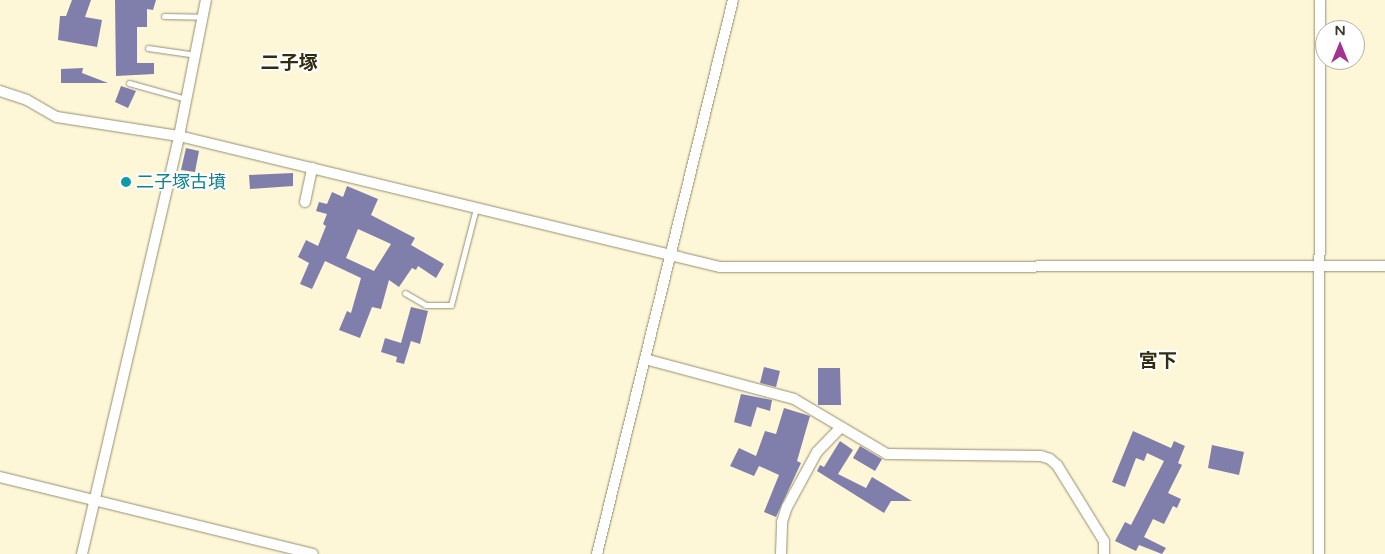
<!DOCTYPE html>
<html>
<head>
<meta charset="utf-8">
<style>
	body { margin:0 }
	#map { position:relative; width:1385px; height:554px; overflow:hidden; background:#fef7d7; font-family:"Varela Round","Noto Sans JP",sans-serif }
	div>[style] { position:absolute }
	.building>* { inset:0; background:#807eab }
	.roads { filter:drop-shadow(0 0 1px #948e71) drop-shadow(0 0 1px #948e71) }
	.service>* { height:5px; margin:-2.5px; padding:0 2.5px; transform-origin:2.5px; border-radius:2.5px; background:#fff }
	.minor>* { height:10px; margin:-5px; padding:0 5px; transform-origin:5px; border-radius:5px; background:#fff }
	.dots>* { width:14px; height:14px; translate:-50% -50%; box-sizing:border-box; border:2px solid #fff; border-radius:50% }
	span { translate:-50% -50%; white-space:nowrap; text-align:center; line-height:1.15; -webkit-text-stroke:4px #fff; paint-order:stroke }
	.culture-label { font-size:18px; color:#0d838f }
	.left { translate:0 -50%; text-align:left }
	.neighbourhood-label { font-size:19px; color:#322c12; font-weight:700 }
	.north { position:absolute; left:1315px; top:20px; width:50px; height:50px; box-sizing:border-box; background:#fff; border:1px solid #b1afab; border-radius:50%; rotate:0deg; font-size:14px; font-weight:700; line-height:20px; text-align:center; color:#3b382c }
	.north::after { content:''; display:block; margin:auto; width:18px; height:22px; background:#a23390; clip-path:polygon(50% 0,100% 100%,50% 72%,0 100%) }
</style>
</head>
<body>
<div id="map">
	<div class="building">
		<div style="clip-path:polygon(72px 0,91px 0,85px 17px,102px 20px,97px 47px,58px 40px,60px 16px,66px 16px)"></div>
		<div style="clip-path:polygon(115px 0,156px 0,153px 10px,147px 9px,147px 27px,137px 27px,137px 63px,154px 63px,154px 74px,116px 76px)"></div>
		<div style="clip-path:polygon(83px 68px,82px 73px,108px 83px,61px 83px,61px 69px)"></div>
		<div style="clip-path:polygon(121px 86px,136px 91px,128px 108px,115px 102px)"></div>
		<div style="clip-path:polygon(186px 148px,199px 151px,195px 172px,181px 170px)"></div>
		<div style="clip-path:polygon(293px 173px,293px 186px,250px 189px,249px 175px)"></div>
		<div style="clip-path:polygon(evenodd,347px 186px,378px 199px,371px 215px,415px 238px,411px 245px,444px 264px,436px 278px,418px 266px,416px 270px,412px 268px,399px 287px,389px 280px,381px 309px,372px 307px,360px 338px,339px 330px,347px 311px,351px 313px,361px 278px,325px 261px,312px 289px,300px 284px,309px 263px,298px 257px,306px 240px,318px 246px,326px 226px,323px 224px,327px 214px,316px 211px,319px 202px,327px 204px,332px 192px,343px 197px,347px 186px,358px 229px,391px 244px,374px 271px,346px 258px,358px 229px)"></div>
		<div style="clip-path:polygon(411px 307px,428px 311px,420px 344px,411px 341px,404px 364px,396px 362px,397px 357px,381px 352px,385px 338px,401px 343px)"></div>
		<div style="clip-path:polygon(764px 367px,780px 371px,776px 387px,760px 383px)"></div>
		<div style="clip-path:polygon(818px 368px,840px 368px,841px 405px,818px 405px)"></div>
		<div style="clip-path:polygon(741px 394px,772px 400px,770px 411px,757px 407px,751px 427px,734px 422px)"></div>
		<div style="clip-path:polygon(784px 408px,810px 416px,797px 461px,801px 463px,776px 517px,764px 512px,779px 475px,759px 466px,754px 476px,730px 466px,739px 448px,756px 456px,765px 431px,776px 434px)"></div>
		<div style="clip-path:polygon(1133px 431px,1171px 448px,1174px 441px,1185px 446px,1178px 463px,1182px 465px,1168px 493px,1181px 499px,1177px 508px,1173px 506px,1164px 524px,1153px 519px,1144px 537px,1166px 548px,1162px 554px,1139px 545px,1136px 551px,1115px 541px,1125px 522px,1131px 525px,1164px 461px,1147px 453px,1144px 461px,1136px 458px,1125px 487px,1112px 482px)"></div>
		<div style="clip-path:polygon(840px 441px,853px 450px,838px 474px,866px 488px,872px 477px,912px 501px,891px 501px,884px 513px,817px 471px,820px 465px,824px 467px)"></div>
		<div style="clip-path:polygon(1212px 445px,1244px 452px,1239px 475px,1208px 468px)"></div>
		<div style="clip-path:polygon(860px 446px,882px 459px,875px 471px,853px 458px)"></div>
	</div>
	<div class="roads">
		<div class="service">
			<div style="left:164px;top:16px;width:39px;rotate:1deg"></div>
			<div style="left:148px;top:48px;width:49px;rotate:8.3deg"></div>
			<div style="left:129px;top:83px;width:59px;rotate:15.7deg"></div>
			<div style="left:405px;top:293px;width:24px;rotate:30deg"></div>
			<div style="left:426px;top:305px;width:25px"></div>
			<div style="left:451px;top:305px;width:100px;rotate:-75.5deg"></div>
		</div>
		<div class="minor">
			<div style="left:0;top:91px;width:28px;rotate:18deg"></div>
			<div style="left:27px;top:100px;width:34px;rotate:30deg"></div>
			<div style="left:57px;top:117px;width:123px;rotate:8.9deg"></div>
			<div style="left:179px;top:136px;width:557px;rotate:13.61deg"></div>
			<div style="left:720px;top:267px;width:665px;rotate:-0.09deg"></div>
			<div style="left:305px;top:202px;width:35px;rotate:-78deg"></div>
			<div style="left:645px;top:359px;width:154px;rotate:15deg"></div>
			<div style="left:794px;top:399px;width:108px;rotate:30.6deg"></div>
			<div style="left:887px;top:454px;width:154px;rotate:0.7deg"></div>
			<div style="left:1041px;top:456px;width:9px;rotate:18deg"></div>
			<div style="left:1050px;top:459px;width:9px;rotate:41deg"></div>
			<div style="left:1057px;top:465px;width:89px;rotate:58.3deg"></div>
			<div style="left:1104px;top:541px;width:13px;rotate:90deg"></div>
			<div style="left:0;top:477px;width:322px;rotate:13.8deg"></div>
			<div style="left:82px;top:554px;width:429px;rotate:-76.9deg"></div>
			<div style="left:179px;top:136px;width:139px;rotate:-78.8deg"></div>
			<div style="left:597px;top:554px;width:570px;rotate:-76.21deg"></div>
			<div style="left:781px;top:554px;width:32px;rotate:-88deg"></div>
			<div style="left:782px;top:522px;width:16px;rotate:-72deg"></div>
			<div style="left:787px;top:507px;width:63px;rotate:-61.4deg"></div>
			<div style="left:817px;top:452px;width:33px;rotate:-46deg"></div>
			<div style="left:1319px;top:554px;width:554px;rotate:-89.9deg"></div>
		</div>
	</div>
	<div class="dots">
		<div style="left:126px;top:182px;background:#0f9aa8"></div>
	</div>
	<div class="culture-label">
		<span class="left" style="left:136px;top:182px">二子塚古墳</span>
	</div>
	<div class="neighbourhood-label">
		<span style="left:289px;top:64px">二子塚</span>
		<span style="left:1158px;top:362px">宮下</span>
	</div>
	<div class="north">N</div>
</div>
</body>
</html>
